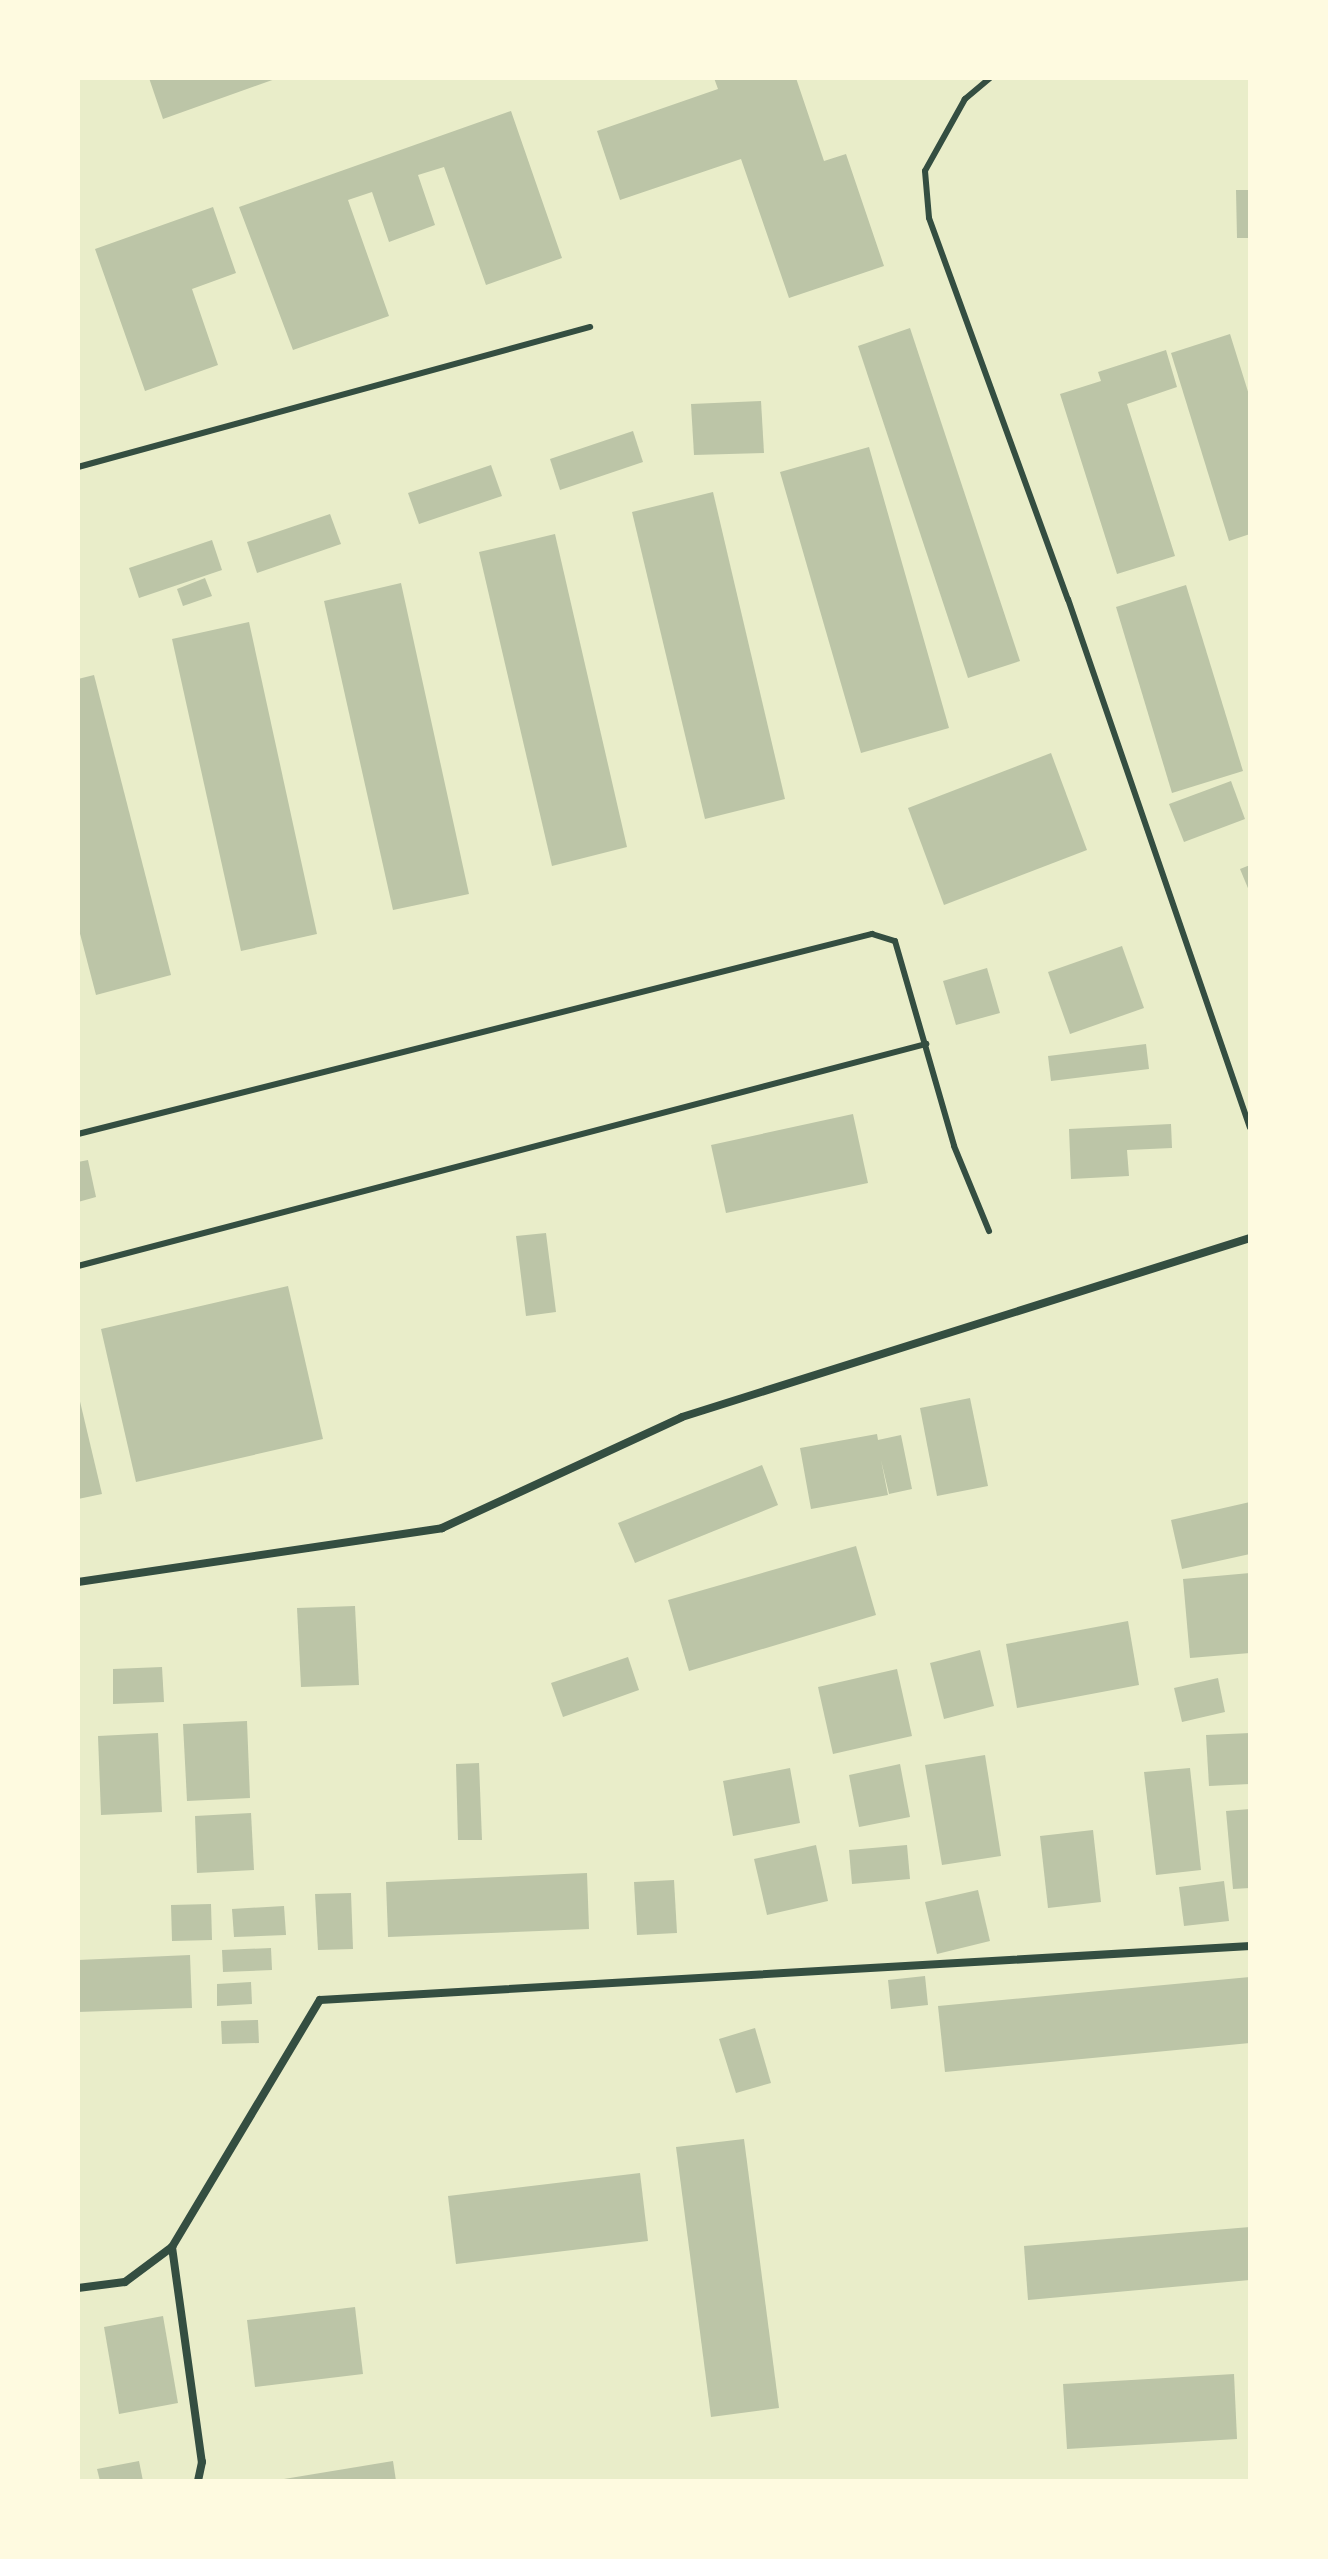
<!DOCTYPE html>
<html>
<head>
<meta charset="utf-8">
<style>
	body { margin:0 }
	#map { position:relative; width:1328px; height:2559px; overflow:hidden; background:#e9edc9; font-family:"Source Serif 4",serif }
	div>[style] { position:absolute }
	.building>* { inset:0; background:#bcc5a7 }
	.service>* { height:6px; margin:-3px; padding:0 3px; transform-origin:3px; border-radius:3px; background:#344e41 }
	.minor>* { height:8px; margin:-4px; padding:0 4px; transform-origin:4px; border-radius:4px; background:#344e41 }
	span { translate:-50% -50%; white-space:nowrap; text-align:center; line-height:1.15; -webkit-text-stroke:8px #fefae0; paint-order:stroke }
	.frame { position:absolute; inset:0; border:80px solid #fefae0; pointer-events:none }
</style>
</head>
<body>
<div id="map">
	<div class="building">
		<div style="clip-path:polygon(149px 78px,278px 78px,163px 119px)"></div>
		<div style="clip-path:polygon(714px 78px,796px 78px,824px 161px,846px 154px,884px 266px,789px 298px,741px 159px,620px 200px,597px 131px,718px 89px)"></div>
		<div style="clip-path:polygon(511px 111px,562px 258px,486px 285px,444px 167px,418px 175px,435px 225px,389px 242px,372px 192px,348px 200px,389px 316px,293px 350px,239px 207px)"></div>
		<div style="clip-path:polygon(1236px 190px,1250px 190px,1250px 238px,1237px 238px)"></div>
		<div style="clip-path:polygon(213px 207px,236px 273px,192px 289px,218px 365px,145px 391px,95px 249px)"></div>
		<div style="clip-path:polygon(910px 328px,1020px 661px,968px 678px,858px 346px)"></div>
		<div style="clip-path:polygon(1230px 334px,1250px 398px,1250px 534px,1229px 541px,1171px 353px)"></div>
		<div style="clip-path:polygon(1166px 350px,1177px 387px,1127px 404px,1175px 556px,1117px 574px,1060px 394px,1101px 381px,1098px 372px)"></div>
		<div style="clip-path:polygon(761px 401px,764px 453px,694px 455px,691px 404px)"></div>
		<div style="clip-path:polygon(633px 431px,643px 462px,560px 490px,550px 459px)"></div>
		<div style="clip-path:polygon(869px 447px,949px 728px,861px 753px,780px 472px)"></div>
		<div style="clip-path:polygon(491px 465px,502px 496px,419px 524px,408px 493px)"></div>
		<div style="clip-path:polygon(713px 492px,785px 799px,705px 819px,632px 512px)"></div>
		<div style="clip-path:polygon(330px 514px,341px 544px,257px 573px,247px 542px)"></div>
		<div style="clip-path:polygon(555px 534px,627px 847px,552px 866px,479px 552px)"></div>
		<div style="clip-path:polygon(212px 540px,222px 570px,139px 598px,129px 568px)"></div>
		<div style="clip-path:polygon(205px 578px,212px 596px,183px 606px,177px 589px)"></div>
		<div style="clip-path:polygon(401px 583px,469px 894px,393px 910px,324px 601px)"></div>
		<div style="clip-path:polygon(1186px 585px,1243px 771px,1172px 793px,1116px 607px)"></div>
		<div style="clip-path:polygon(249px 622px,317px 934px,241px 951px,172px 639px)"></div>
		<div style="clip-path:polygon(94px 675px,171px 975px,96px 995px,78px 926px,78px 679px)"></div>
		<div style="clip-path:polygon(1051px 753px,1087px 850px,944px 905px,908px 808px)"></div>
		<div style="clip-path:polygon(1231px 781px,1245px 819px,1184px 842px,1169px 804px)"></div>
		<div style="clip-path:polygon(1250px 865px,1250px 893px,1240px 869px)"></div>
		<div style="clip-path:polygon(1122px 946px,1144px 1008px,1070px 1034px,1048px 972px)"></div>
		<div style="clip-path:polygon(987px 968px,1000px 1013px,956px 1025px,943px 981px)"></div>
		<div style="clip-path:polygon(1146px 1044px,1149px 1069px,1051px 1081px,1048px 1056px)"></div>
		<div style="clip-path:polygon(853px 1114px,868px 1183px,726px 1213px,711px 1145px)"></div>
		<div style="clip-path:polygon(1171px 1124px,1172px 1148px,1127px 1150px,1129px 1176px,1071px 1179px,1069px 1129px)"></div>
		<div style="clip-path:polygon(88px 1160px,96px 1197px,78px 1202px,78px 1162px)"></div>
		<div style="clip-path:polygon(546px 1233px,556px 1312px,526px 1316px,516px 1236px)"></div>
		<div style="clip-path:polygon(288px 1286px,323px 1439px,136px 1482px,101px 1329px)"></div>
		<div style="clip-path:polygon(78px 1393px,102px 1494px,78px 1499px)"></div>
		<div style="clip-path:polygon(970px 1398px,988px 1486px,937px 1496px,920px 1408px)"></div>
		<div style="clip-path:polygon(877px 1434px,878px 1440px,901px 1435px,912px 1489px,889px 1494px,881px 1460px,888px 1495px,811px 1509px,800px 1448px)"></div>
		<div style="clip-path:polygon(762px 1465px,778px 1505px,635px 1563px,618px 1523px)"></div>
		<div style="clip-path:polygon(1250px 1502px,1250px 1554px,1182px 1569px,1171px 1520px)"></div>
		<div style="clip-path:polygon(856px 1546px,876px 1615px,689px 1671px,668px 1600px)"></div>
		<div style="clip-path:polygon(1250px 1573px,1250px 1653px,1190px 1658px,1183px 1579px)"></div>
		<div style="clip-path:polygon(355px 1606px,359px 1685px,301px 1687px,297px 1608px)"></div>
		<div style="clip-path:polygon(1128px 1621px,1139px 1685px,1017px 1708px,1006px 1644px)"></div>
		<div style="clip-path:polygon(980px 1650px,994px 1706px,944px 1719px,930px 1663px)"></div>
		<div style="clip-path:polygon(628px 1657px,639px 1690px,563px 1717px,551px 1683px)"></div>
		<div style="clip-path:polygon(162px 1667px,164px 1702px,113px 1704px,113px 1669px)"></div>
		<div style="clip-path:polygon(897px 1669px,912px 1736px,833px 1754px,818px 1687px)"></div>
		<div style="clip-path:polygon(1218px 1678px,1225px 1712px,1182px 1722px,1174px 1688px)"></div>
		<div style="clip-path:polygon(247px 1721px,250px 1798px,187px 1801px,183px 1724px)"></div>
		<div style="clip-path:polygon(158px 1733px,162px 1812px,101px 1815px,98px 1736px)"></div>
		<div style="clip-path:polygon(1250px 1733px,1250px 1784px,1209px 1786px,1206px 1735px)"></div>
		<div style="clip-path:polygon(985px 1755px,1001px 1856px,942px 1865px,925px 1765px)"></div>
		<div style="clip-path:polygon(479px 1763px,482px 1840px,458px 1840px,456px 1764px)"></div>
		<div style="clip-path:polygon(900px 1764px,910px 1817px,859px 1827px,849px 1775px)"></div>
		<div style="clip-path:polygon(790px 1768px,800px 1823px,733px 1836px,723px 1781px)"></div>
		<div style="clip-path:polygon(1190px 1768px,1201px 1870px,1156px 1875px,1144px 1772px)"></div>
		<div style="clip-path:polygon(1250px 1809px,1250px 1888px,1233px 1889px,1226px 1811px)"></div>
		<div style="clip-path:polygon(251px 1813px,254px 1870px,197px 1873px,195px 1816px)"></div>
		<div style="clip-path:polygon(1093px 1830px,1101px 1902px,1048px 1908px,1040px 1836px)"></div>
		<div style="clip-path:polygon(816px 1845px,828px 1901px,767px 1915px,754px 1859px)"></div>
		<div style="clip-path:polygon(907px 1845px,910px 1879px,852px 1884px,849px 1850px)"></div>
		<div style="clip-path:polygon(587px 1873px,589px 1929px,388px 1937px,386px 1882px)"></div>
		<div style="clip-path:polygon(674px 1880px,677px 1933px,637px 1935px,634px 1882px)"></div>
		<div style="clip-path:polygon(1224px 1881px,1229px 1921px,1184px 1926px,1179px 1887px)"></div>
		<div style="clip-path:polygon(978px 1890px,990px 1941px,937px 1954px,925px 1902px)"></div>
		<div style="clip-path:polygon(351px 1893px,353px 1949px,318px 1950px,315px 1894px)"></div>
		<div style="clip-path:polygon(211px 1904px,212px 1940px,172px 1941px,171px 1905px)"></div>
		<div style="clip-path:polygon(284px 1906px,286px 1935px,234px 1937px,232px 1909px)"></div>
		<div style="clip-path:polygon(271px 1948px,272px 1970px,223px 1972px,222px 1950px)"></div>
		<div style="clip-path:polygon(190px 1955px,192px 2008px,78px 2012px,78px 1960px)"></div>
		<div style="clip-path:polygon(925px 1976px,928px 2005px,891px 2009px,888px 1980px)"></div>
		<div style="clip-path:polygon(1250px 1977px,1250px 2043px,945px 2072px,938px 2006px)"></div>
		<div style="clip-path:polygon(251px 1982px,252px 2004px,217px 2006px,217px 1984px)"></div>
		<div style="clip-path:polygon(258px 2020px,259px 2043px,222px 2044px,221px 2021px)"></div>
		<div style="clip-path:polygon(755px 2028px,771px 2083px,736px 2093px,719px 2039px)"></div>
		<div style="clip-path:polygon(744px 2139px,779px 2408px,711px 2417px,676px 2147px)"></div>
		<div style="clip-path:polygon(640px 2173px,648px 2241px,456px 2264px,448px 2196px)"></div>
		<div style="clip-path:polygon(1250px 2227px,1250px 2280px,1028px 2300px,1024px 2246px)"></div>
		<div style="clip-path:polygon(355px 2307px,363px 2374px,255px 2387px,247px 2320px)"></div>
		<div style="clip-path:polygon(163px 2316px,178px 2403px,119px 2414px,104px 2327px)"></div>
		<div style="clip-path:polygon(1234px 2374px,1237px 2439px,1067px 2449px,1063px 2384px)"></div>
		<div style="clip-path:polygon(139px 2461px,143px 2481px,100px 2481px,97px 2469px)"></div>
		<div style="clip-path:polygon(393px 2461px,396px 2481px,284px 2481px,284px 2479px)"></div>
	</div>
	<div class="service">
		<div style="left:990px;top:78px;width:33px;rotate:140deg"></div>
		<div style="left:965px;top:99px;width:82px;rotate:119.1deg"></div>
		<div style="left:925px;top:171px;width:47px;rotate:85.1deg"></div>
		<div style="left:929px;top:218px;width:406px;rotate:70deg"></div>
		<div style="left:1068px;top:599px;width:559px;rotate:71.01deg"></div>
		<div style="left:78px;top:467px;width:531px;rotate:-15.29deg"></div>
		<div style="left:78px;top:1134px;width:819px;rotate:-14.14deg"></div>
		<div style="left:872px;top:934px;width:24px;rotate:17deg"></div>
		<div style="left:895px;top:941px;width:213px;rotate:73.9deg"></div>
		<div style="left:954px;top:1146px;width:92px;rotate:67.6deg"></div>
		<div style="left:78px;top:1266px;width:877px;rotate:-14.67deg"></div>
	</div>
	<div class="minor">
		<div style="left:78px;top:1582px;width:368px;rotate:-8.4deg"></div>
		<div style="left:442px;top:1528px;width:264px;rotate:-24.8deg"></div>
		<div style="left:682px;top:1417px;width:596px;rotate:-17.49deg"></div>
		<div style="left:172px;top:2247px;width:217px;rotate:82.1deg"></div>
		<div style="left:202px;top:2462px;width:19px;rotate:102deg"></div>
		<div style="left:78px;top:2288px;width:47px;rotate:-7.3deg"></div>
		<div style="left:125px;top:2282px;width:59px;rotate:-36.7deg"></div>
		<div style="left:172px;top:2247px;width:288px;rotate:-59.1deg"></div>
		<div style="left:320px;top:2000px;width:932px;rotate:-3.32deg"></div>
	</div>
	<div class="frame"></div>
</div>
</body>
</html>
